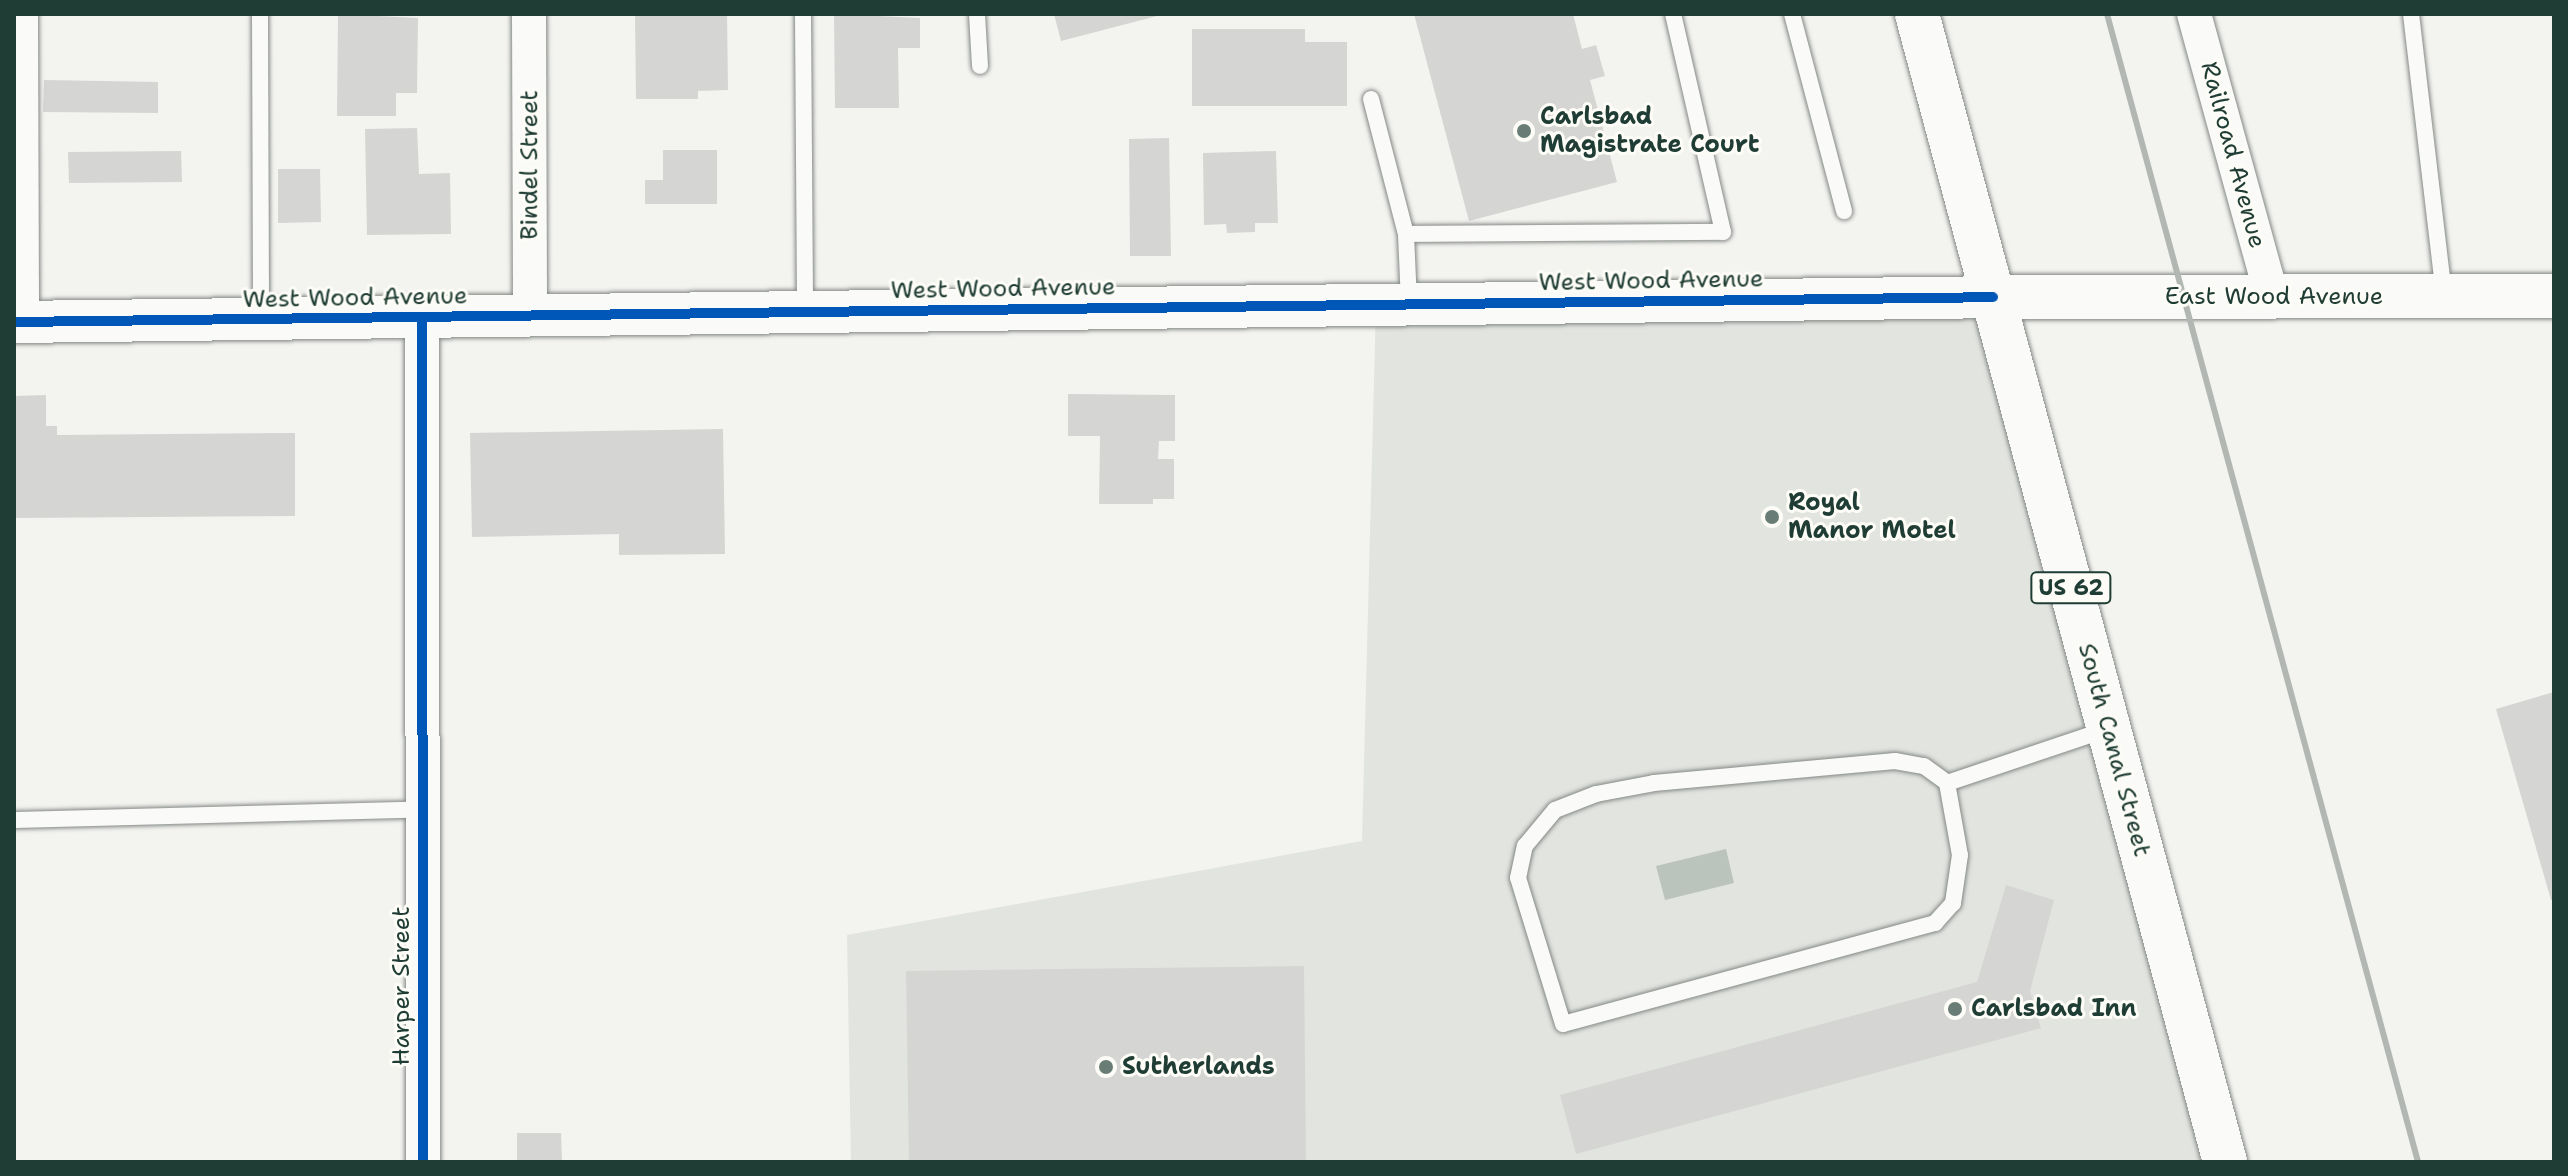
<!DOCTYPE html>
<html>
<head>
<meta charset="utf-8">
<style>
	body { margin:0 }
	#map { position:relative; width:2568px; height:1176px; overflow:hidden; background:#f3f3f0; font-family:"Shantell Sans",sans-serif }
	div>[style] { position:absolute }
	.built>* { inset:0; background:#e2e4e0 }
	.water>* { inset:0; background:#bbc3bd }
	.building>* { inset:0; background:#d5d6d3 }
	.roads { filter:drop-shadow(0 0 2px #848986) drop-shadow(0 0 2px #848986) }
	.service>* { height:16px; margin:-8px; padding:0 8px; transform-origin:8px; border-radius:8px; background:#fafaf8 }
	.minor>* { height:34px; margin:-17px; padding:0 17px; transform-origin:17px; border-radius:17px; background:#fafaf8 }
	.tertiary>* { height:42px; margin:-21px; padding:0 21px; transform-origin:21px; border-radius:21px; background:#fafaf8 }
	.secondary>* { height:44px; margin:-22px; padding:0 22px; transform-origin:22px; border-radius:22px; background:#fafaf8 }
	.trunk>* { height:44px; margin:-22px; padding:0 22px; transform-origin:22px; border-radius:22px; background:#fafaf8 }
	.rail>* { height:6px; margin:-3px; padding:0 3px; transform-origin:3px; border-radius:3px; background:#b3b7b4 }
	.cycleway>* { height:10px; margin:-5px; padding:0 5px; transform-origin:5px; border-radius:5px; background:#0057b8 }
	.dots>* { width:22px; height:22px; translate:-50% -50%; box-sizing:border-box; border:4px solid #fdfcf7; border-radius:50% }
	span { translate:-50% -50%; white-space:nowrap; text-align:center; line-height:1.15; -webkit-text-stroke:6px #fdfcf7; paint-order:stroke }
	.shield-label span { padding:2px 6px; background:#fdfcf7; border:2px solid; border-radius:6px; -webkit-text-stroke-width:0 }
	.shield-label { font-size:22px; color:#1f3d34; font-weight:700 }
	.poi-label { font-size:24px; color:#1f3d34; font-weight:700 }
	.left { translate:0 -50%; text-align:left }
	.street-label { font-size:24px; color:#1f3d34 }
	.frame { position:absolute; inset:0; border:16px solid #1f3d34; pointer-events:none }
</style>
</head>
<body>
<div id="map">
	<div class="built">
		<div style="clip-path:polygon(1993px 297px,2225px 1162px,851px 1162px,847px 935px,1362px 841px,1376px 304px)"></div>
	</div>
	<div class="water">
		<div style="clip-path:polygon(1726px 849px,1734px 883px,1665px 900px,1656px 866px)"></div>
	</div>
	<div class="building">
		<div style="clip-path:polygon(338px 14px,418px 18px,417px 93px,396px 93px,396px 116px,337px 116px)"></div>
		<div style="clip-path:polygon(635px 14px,727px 14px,728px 90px,698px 91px,698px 99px,636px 99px)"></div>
		<div style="clip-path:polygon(834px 14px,920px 18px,920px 48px,898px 48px,899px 108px,835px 108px)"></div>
		<div style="clip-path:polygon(1054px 14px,1161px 14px,1161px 15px,1061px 41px)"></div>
		<div style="clip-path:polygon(1414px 14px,1573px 14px,1582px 49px,1596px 45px,1605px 76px,1590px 80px,1617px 182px,1469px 221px)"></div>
		<div style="clip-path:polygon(1192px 29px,1305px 29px,1305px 42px,1347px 42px,1347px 106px,1192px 106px)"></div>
		<div style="clip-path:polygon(44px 80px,158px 82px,158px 113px,43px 112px)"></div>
		<div style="clip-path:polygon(417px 128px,419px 174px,450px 173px,451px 234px,367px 235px,365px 129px)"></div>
		<div style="clip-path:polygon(1169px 138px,1171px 256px,1130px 256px,1129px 139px)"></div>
		<div style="clip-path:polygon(663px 150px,717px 150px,717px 204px,645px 204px,645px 180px,663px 180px)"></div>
		<div style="clip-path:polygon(181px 151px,182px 182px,69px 183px,68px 152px)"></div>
		<div style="clip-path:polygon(1276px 151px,1278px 223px,1255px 223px,1255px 232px,1227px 233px,1226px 224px,1204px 225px,1203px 153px)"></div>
		<div style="clip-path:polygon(278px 169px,320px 169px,321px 222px,278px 223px)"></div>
		<div style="clip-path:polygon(1068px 394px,1175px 395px,1175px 441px,1159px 441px,1158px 459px,1174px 459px,1174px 499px,1153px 499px,1153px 504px,1099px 504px,1100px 436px,1068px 436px)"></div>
		<div style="clip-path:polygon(46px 395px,46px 426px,57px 426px,57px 435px,295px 433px,295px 516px,14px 518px,14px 396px)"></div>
		<div style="clip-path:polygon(723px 429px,725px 554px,619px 555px,619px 534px,472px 537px,470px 433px)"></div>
		<div style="clip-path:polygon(2554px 692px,2554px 900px,2551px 900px,2496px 709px)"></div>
		<div style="clip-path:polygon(2006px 885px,2054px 900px,2030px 991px,2041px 1028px,1576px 1154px,1560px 1095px,1977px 982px)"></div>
		<div style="clip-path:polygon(1304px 966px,1306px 1162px,909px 1162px,906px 971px)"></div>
		<div style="clip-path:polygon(517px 1133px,561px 1133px,562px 1162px,517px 1162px)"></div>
	</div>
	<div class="roads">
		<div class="service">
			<div style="left:260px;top:14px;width:302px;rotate:89.8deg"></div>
			<div style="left:803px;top:14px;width:298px;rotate:89.6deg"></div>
			<div style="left:977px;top:14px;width:52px;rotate:86.7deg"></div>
			<div style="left:1792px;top:14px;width:204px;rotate:75.2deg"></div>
			<div style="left:2411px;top:14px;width:283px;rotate:83.3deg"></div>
			<div style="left:1371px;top:99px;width:139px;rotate:75.5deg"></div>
			<div style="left:1406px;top:234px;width:70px;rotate:87.5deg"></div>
			<div style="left:1406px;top:234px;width:317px;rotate:-0.4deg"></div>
			<div style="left:1723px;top:232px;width:224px;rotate:-102.9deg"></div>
			<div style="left:1895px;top:761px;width:29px;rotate:10deg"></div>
			<div style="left:1924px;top:766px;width:29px;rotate:36deg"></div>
			<div style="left:1947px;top:783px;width:73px;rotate:79.8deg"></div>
			<div style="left:1960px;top:855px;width:49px;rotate:98.3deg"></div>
			<div style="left:1953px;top:903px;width:27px;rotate:132deg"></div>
			<div style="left:1935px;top:923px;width:385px;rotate:164.8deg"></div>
			<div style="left:1563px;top:1024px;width:153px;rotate:-107.1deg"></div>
			<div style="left:1518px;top:878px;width:33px;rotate:-78deg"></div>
			<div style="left:1525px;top:846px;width:47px;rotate:-50.2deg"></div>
			<div style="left:1555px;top:810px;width:44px;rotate:-21.3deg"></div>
			<div style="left:1596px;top:794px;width:59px;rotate:-10.7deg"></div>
			<div style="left:1654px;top:783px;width:242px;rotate:-5.2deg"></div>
			<div style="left:1947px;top:783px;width:169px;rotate:-18.6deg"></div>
			<div style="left:14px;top:820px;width:407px;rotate:-1.5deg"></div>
		</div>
		<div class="minor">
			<div style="left:21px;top:14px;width:308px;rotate:89.8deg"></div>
			<div style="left:529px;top:14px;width:302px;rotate:89.8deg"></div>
			<div style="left:2194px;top:14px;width:294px;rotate:74.6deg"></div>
			<div style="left:422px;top:317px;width:845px;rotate:89.93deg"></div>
		</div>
		<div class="tertiary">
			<div style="left:14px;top:322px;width:1979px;rotate:-0.72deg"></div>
		</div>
		<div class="secondary">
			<div style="left:1993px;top:297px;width:561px;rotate:-0.1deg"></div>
		</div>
		<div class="trunk">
			<div style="left:1917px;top:14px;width:1189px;rotate:74.98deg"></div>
		</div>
	</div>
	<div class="rail">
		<div style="left:2107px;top:14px;width:1189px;rotate:74.84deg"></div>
	</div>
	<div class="cycleway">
		<div style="left:422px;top:317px;width:845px;rotate:89.93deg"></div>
		<div style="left:14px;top:322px;width:1979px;rotate:-0.72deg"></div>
	</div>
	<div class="dots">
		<div style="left:1524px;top:131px;background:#697d76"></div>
		<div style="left:1772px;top:517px;background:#697d76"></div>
		<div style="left:1955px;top:1009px;background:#697d76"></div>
		<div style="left:1106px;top:1067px;background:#697d76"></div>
	</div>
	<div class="shield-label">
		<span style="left:2071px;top:588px">US 62</span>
	</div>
	<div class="poi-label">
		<span class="left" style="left:1540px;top:131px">Carlsbad<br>Magistrate Court</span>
		<span class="left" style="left:1788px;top:517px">Royal<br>Manor Motel</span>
		<span class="left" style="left:1971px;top:1009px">Carlsbad Inn</span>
		<span class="left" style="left:1122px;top:1067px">Sutherlands</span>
	</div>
	<div class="street-label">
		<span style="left:2233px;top:155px;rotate:75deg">Railroad Avenue</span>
		<span style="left:530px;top:165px;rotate:-90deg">Bindel Street</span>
		<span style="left:1651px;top:281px;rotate:-1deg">West Wood Avenue</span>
		<span style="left:1003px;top:289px;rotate:-1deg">West Wood Avenue</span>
		<span style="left:2274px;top:297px">East Wood Avenue</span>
		<span style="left:355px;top:298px;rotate:-1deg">West Wood Avenue</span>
		<span style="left:2114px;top:750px;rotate:75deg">South Canal Street</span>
		<span style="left:402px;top:986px;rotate:-90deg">Harper Street</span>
	</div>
	<div class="frame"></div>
</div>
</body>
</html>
